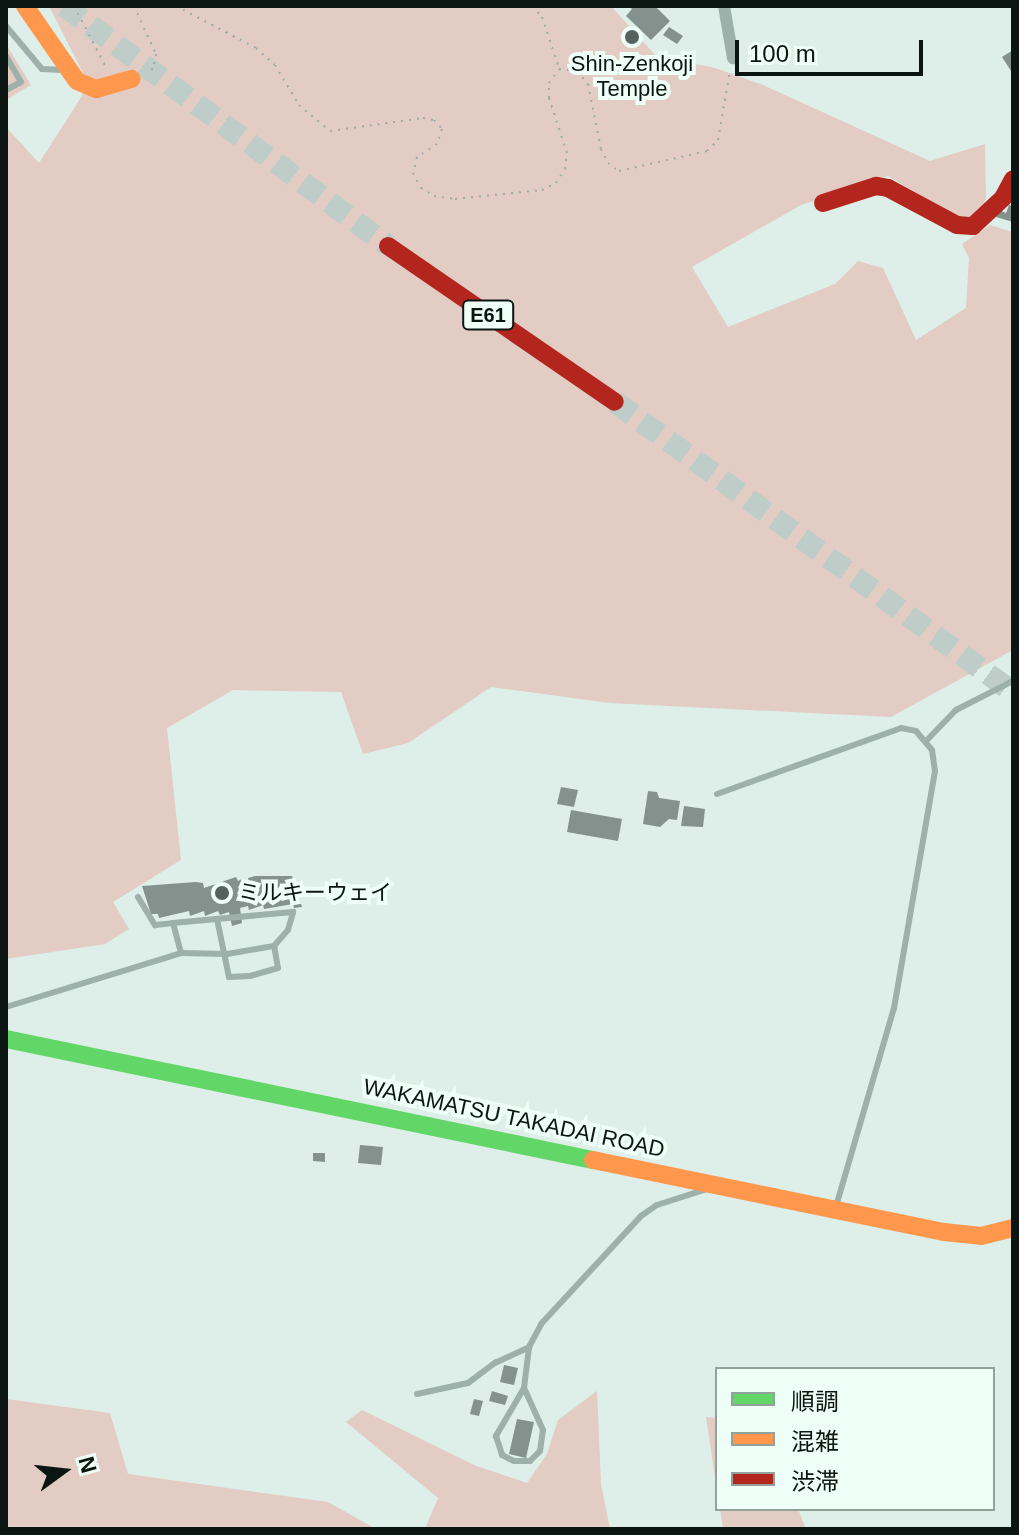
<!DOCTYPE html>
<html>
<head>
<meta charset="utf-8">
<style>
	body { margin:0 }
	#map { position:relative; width:1019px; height:1535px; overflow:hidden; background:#deeee8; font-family:Helvetica,"Noto Sans JP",sans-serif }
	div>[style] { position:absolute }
	.green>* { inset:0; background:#e2ccc4 }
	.building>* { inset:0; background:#85918d }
	.highway-tunnel>* { height:22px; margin-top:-11px; transform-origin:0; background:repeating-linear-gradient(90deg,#becdc8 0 22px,transparent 0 33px) }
	.path>* { height:2px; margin-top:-1px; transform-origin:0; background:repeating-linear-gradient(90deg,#9eada8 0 2px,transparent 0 8px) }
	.lane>* { height:6px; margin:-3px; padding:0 3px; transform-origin:3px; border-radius:3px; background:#9db0a9 }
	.street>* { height:12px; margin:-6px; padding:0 6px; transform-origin:6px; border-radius:6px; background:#9db0a9 }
	.fast>* { height:18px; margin:-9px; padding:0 9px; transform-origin:9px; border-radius:9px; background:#63d668 }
	.slow>* { height:18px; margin:-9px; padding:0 9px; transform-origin:9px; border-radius:9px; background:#ff974d }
	.jam>* { height:18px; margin:-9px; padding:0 9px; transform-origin:9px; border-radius:9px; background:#b3261e }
	.dots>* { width:22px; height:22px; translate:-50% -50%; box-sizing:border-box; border:4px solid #eefff8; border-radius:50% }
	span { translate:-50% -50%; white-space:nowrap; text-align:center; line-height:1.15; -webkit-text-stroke:8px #eefff8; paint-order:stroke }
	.shield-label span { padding:2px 6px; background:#eefff8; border:2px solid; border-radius:6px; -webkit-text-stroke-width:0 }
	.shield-label { font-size:20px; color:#0b1511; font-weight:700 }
	.poi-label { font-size:22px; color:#0b1511 }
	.left { translate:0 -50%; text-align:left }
	.street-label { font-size:22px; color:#0b1511 }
	.frame { position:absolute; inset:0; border:8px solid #0b1511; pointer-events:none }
	.legend { position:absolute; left:715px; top:1367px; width:280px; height:144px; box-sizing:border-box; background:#eefff8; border:2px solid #93a19c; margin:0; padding:10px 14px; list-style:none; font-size:24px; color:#0b1511 }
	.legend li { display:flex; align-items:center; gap:16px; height:40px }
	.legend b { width:40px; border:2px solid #93a19c }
	.north { position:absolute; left:24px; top:1431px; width:80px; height:80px; -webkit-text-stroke:6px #eefff8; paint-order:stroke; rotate:75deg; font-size:22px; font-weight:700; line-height:32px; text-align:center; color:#0b1511 }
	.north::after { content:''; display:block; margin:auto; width:28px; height:36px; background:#0b1511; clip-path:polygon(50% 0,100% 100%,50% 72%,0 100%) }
	.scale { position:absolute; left:735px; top:40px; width:188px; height:36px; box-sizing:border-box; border:4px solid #0b1511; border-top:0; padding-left:10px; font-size:24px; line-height:28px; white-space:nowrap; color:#0b1511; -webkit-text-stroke:6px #eefff8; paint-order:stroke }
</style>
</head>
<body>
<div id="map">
	<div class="green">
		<div style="clip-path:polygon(49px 6px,611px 6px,656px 56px,715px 68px,763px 85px,930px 161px,985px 144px,986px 198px,980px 215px,958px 218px,888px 176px,801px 205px,692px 267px,728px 327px,835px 284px,858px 261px,883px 268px,916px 340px,966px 308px,969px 258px,962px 244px,990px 225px,1013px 232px,1013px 650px,891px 717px,610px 703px,491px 687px,408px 743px,363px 754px,341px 692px,233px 690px,167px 728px,181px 860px,113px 902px,129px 929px,105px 944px,6px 959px,6px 127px,39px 163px,82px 96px,83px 73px)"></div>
		<div style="clip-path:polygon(6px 44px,31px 85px,6px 100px)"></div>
		<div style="clip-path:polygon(597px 1391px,601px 1484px,610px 1529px,425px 1529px,438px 1498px,346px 1422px,362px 1410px,474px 1465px,527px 1483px,547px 1454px,558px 1420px)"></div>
		<div style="clip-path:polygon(6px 1399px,110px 1413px,128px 1474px,328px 1502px,376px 1529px,6px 1529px)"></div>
		<div style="clip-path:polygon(706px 1417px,717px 1418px,717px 1490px)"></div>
		<div style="clip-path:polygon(720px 1509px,798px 1509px,806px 1529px,723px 1529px)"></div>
	</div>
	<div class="building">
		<div style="clip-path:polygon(629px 6px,655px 6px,670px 21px,651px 40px,626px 16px,632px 9px)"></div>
		<div style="clip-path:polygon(669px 27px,683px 36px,677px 44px,663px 35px)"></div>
		<div style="clip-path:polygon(1013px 50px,1013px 74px,1002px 57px)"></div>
		<div style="clip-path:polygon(1009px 205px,1013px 206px,1013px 222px,996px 217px,999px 210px,1006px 213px)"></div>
		<div style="clip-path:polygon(561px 787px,578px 790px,574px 807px,557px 804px)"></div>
		<div style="clip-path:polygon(648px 791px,657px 792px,659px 798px,680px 801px,677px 820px,669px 819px,660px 827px,643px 824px)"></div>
		<div style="clip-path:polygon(684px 806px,705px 809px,703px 827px,681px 826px)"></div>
		<div style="clip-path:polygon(571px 810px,622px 819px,618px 841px,567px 832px)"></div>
		<div style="clip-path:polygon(255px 876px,292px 876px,302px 907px,294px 908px,293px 904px,264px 909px,263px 905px,249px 910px,248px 906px,240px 908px,242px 923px,232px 926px,229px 912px,220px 915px,218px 911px,205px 916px,204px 911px,190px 916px,189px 911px,159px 918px,158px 914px,151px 914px,142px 886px,196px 882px,203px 883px,204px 888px,236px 877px,238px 881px,242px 879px,244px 887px,250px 885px,248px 878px)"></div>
		<div style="clip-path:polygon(360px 1145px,383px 1147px,381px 1165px,358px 1163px)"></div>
		<div style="clip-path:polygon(313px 1153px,325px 1153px,325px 1162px,313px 1161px)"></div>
		<div style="clip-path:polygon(504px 1365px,518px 1368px,514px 1385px,500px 1382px)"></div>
		<div style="clip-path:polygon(492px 1391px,508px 1396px,505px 1405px,489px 1401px)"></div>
		<div style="clip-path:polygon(474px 1399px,483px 1401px,479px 1416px,470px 1414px)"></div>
		<div style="clip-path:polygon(517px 1419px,534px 1422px,526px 1458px,509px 1454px)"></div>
	</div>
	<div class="highway-tunnel">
		<div style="left:64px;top:6px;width:403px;rotate:36.5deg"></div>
		<div style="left:615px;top:402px;width:492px;rotate:36.1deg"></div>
	</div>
	<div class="path">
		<div style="left:74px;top:6px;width:71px;rotate:62.4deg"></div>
		<div style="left:134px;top:6px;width:53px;rotate:65.4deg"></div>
		<div style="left:156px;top:54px;width:15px;rotate:101deg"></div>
		<div style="left:153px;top:69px;width:7px;rotate:153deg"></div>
		<div style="left:176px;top:6px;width:90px;rotate:27.7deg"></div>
		<div style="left:256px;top:48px;width:25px;rotate:42deg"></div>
		<div style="left:275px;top:65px;width:47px;rotate:59deg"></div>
		<div style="left:299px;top:105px;width:40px;rotate:40deg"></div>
		<div style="left:330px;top:131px;width:94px;rotate:-8deg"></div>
		<div style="left:423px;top:118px;width:11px;rotate:10deg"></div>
		<div style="left:434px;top:120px;width:12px;rotate:48deg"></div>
		<div style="left:442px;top:129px;width:16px;rotate:108deg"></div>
		<div style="left:437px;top:144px;width:24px;rotate:147deg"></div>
		<div style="left:417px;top:157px;width:16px;rotate:104deg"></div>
		<div style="left:413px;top:173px;width:17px;rotate:62deg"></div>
		<div style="left:421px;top:188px;width:15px;rotate:32deg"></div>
		<div style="left:434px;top:196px;width:21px;rotate:8deg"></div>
		<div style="left:455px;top:199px;width:87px;rotate:-5.9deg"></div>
		<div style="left:542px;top:190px;width:16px;rotate:-27deg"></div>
		<div style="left:556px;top:183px;width:17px;rotate:-57deg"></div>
		<div style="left:565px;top:169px;width:16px;rotate:-83deg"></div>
		<div style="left:567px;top:153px;width:58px;rotate:-108.1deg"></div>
		<div style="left:549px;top:98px;width:15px;rotate:-90deg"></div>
		<div style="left:549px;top:83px;width:17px;rotate:-54deg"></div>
		<div style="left:559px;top:69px;width:18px;rotate:6deg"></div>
		<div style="left:577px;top:71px;width:17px;rotate:50deg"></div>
		<div style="left:588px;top:84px;width:66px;rotate:78.7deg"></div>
		<div style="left:601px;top:149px;width:16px;rotate:63deg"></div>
		<div style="left:608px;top:163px;width:14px;rotate:36deg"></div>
		<div style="left:619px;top:171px;width:90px;rotate:-12.8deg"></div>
		<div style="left:707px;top:151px;width:16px;rotate:-45deg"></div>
		<div style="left:718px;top:140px;width:70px;rotate:-80.1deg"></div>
		<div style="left:532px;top:6px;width:15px;rotate:48deg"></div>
		<div style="left:542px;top:17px;width:54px;rotate:71.6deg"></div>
	</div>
	<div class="lane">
		<div style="left:6px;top:26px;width:56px;rotate:50.1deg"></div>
		<div style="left:42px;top:69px;width:20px;rotate:3deg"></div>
		<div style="left:6px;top:56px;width:30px;rotate:60deg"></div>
		<div style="left:21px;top:82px;width:17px;rotate:152deg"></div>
		<div style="left:927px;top:740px;width:42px;rotate:-46deg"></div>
		<div style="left:956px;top:710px;width:64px;rotate:-27deg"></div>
		<div style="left:717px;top:794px;width:195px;rotate:-19.7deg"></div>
		<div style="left:901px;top:728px;width:15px;rotate:11deg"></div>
		<div style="left:916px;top:731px;width:25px;rotate:50deg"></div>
		<div style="left:932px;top:750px;width:21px;rotate:82deg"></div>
		<div style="left:935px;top:771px;width:241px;rotate:99.8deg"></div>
		<div style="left:894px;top:1008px;width:206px;rotate:106.3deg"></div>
		<div style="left:138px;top:897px;width:33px;rotate:59deg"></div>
		<div style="left:155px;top:925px;width:18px;rotate:-6deg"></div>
		<div style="left:217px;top:919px;width:59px;rotate:78.3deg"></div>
		<div style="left:229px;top:977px;width:21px;rotate:-3deg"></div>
		<div style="left:250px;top:976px;width:29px;rotate:-16deg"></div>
		<div style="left:278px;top:968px;width:22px;rotate:-100deg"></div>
		<div style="left:6px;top:1007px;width:183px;rotate:-17.1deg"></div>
		<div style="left:181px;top:953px;width:46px;rotate:1.2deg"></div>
		<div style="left:227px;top:954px;width:48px;rotate:-9.7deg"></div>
		<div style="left:274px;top:946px;width:21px;rotate:-49deg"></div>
		<div style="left:288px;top:930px;width:19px;rotate:-74deg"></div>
		<div style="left:293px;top:912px;width:121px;rotate:174.8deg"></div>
		<div style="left:173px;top:923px;width:31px;rotate:75deg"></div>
		<div style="left:524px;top:1388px;width:56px;rotate:120.3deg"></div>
		<div style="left:496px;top:1436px;width:20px;rotate:72deg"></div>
		<div style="left:502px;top:1455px;width:13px;rotate:27deg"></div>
		<div style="left:514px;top:1461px;width:16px"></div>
		<div style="left:530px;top:1461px;width:14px;rotate:-45deg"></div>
		<div style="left:540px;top:1451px;width:21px;rotate:-82deg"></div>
		<div style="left:543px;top:1430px;width:46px;rotate:-114.3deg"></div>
		<div style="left:524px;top:1388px;width:41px;rotate:-83deg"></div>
		<div style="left:529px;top:1347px;width:26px;rotate:-62deg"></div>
		<div style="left:541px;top:1324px;width:147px;rotate:-47.2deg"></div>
		<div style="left:641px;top:1216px;width:19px;rotate:-35deg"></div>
		<div style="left:657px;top:1205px;width:52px;rotate:-17.7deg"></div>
		<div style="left:417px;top:1394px;width:52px;rotate:-12.2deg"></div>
		<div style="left:468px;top:1383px;width:34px;rotate:-37deg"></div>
		<div style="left:495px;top:1363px;width:38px;rotate:-25deg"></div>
	</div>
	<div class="street">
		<div style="left:724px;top:6px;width:53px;rotate:80.2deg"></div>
	</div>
	<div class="fast">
		<div style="left:6px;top:1039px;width:599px;rotate:11.65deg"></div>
	</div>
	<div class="slow">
		<div style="left:25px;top:6px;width:91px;rotate:55.3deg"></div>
		<div style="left:77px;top:81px;width:21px;rotate:23deg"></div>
		<div style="left:96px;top:89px;width:37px;rotate:-16deg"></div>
		<div style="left:593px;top:1160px;width:358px;rotate:11.6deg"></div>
		<div style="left:944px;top:1232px;width:37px;rotate:6deg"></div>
		<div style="left:981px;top:1236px;width:33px;rotate:-14deg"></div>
	</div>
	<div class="jam">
		<div style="left:823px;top:203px;width:56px;rotate:-17.8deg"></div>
		<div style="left:876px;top:186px;width:12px;rotate:9deg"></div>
		<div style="left:888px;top:188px;width:78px;rotate:28.2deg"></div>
		<div style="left:957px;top:225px;width:16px;rotate:4deg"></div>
		<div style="left:973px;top:226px;width:41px;rotate:-43deg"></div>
		<div style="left:1003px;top:198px;width:21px;rotate:-62deg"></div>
		<div style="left:388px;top:246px;width:275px;rotate:34.5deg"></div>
	</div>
	<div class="dots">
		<div style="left:632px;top:37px;background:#55615c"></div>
		<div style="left:222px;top:893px;background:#55615c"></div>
	</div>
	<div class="shield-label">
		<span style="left:488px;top:315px">E61</span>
	</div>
	<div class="poi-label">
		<span style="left:632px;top:76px">Shin-Zenkoji<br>Temple</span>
		<span class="left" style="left:238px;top:893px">ミルキーウェイ</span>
	</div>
	<div class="street-label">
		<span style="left:514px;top:1118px;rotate:12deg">WAKAMATSU TAKADAI ROAD</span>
	</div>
	<div class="frame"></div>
	<ul class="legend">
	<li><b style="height:10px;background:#63d668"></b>順調</li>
	<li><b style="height:10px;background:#ff974d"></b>混雑</li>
	<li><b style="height:10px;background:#b3261e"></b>渋滞</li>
	</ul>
	<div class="north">N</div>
	<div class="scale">100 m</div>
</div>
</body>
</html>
